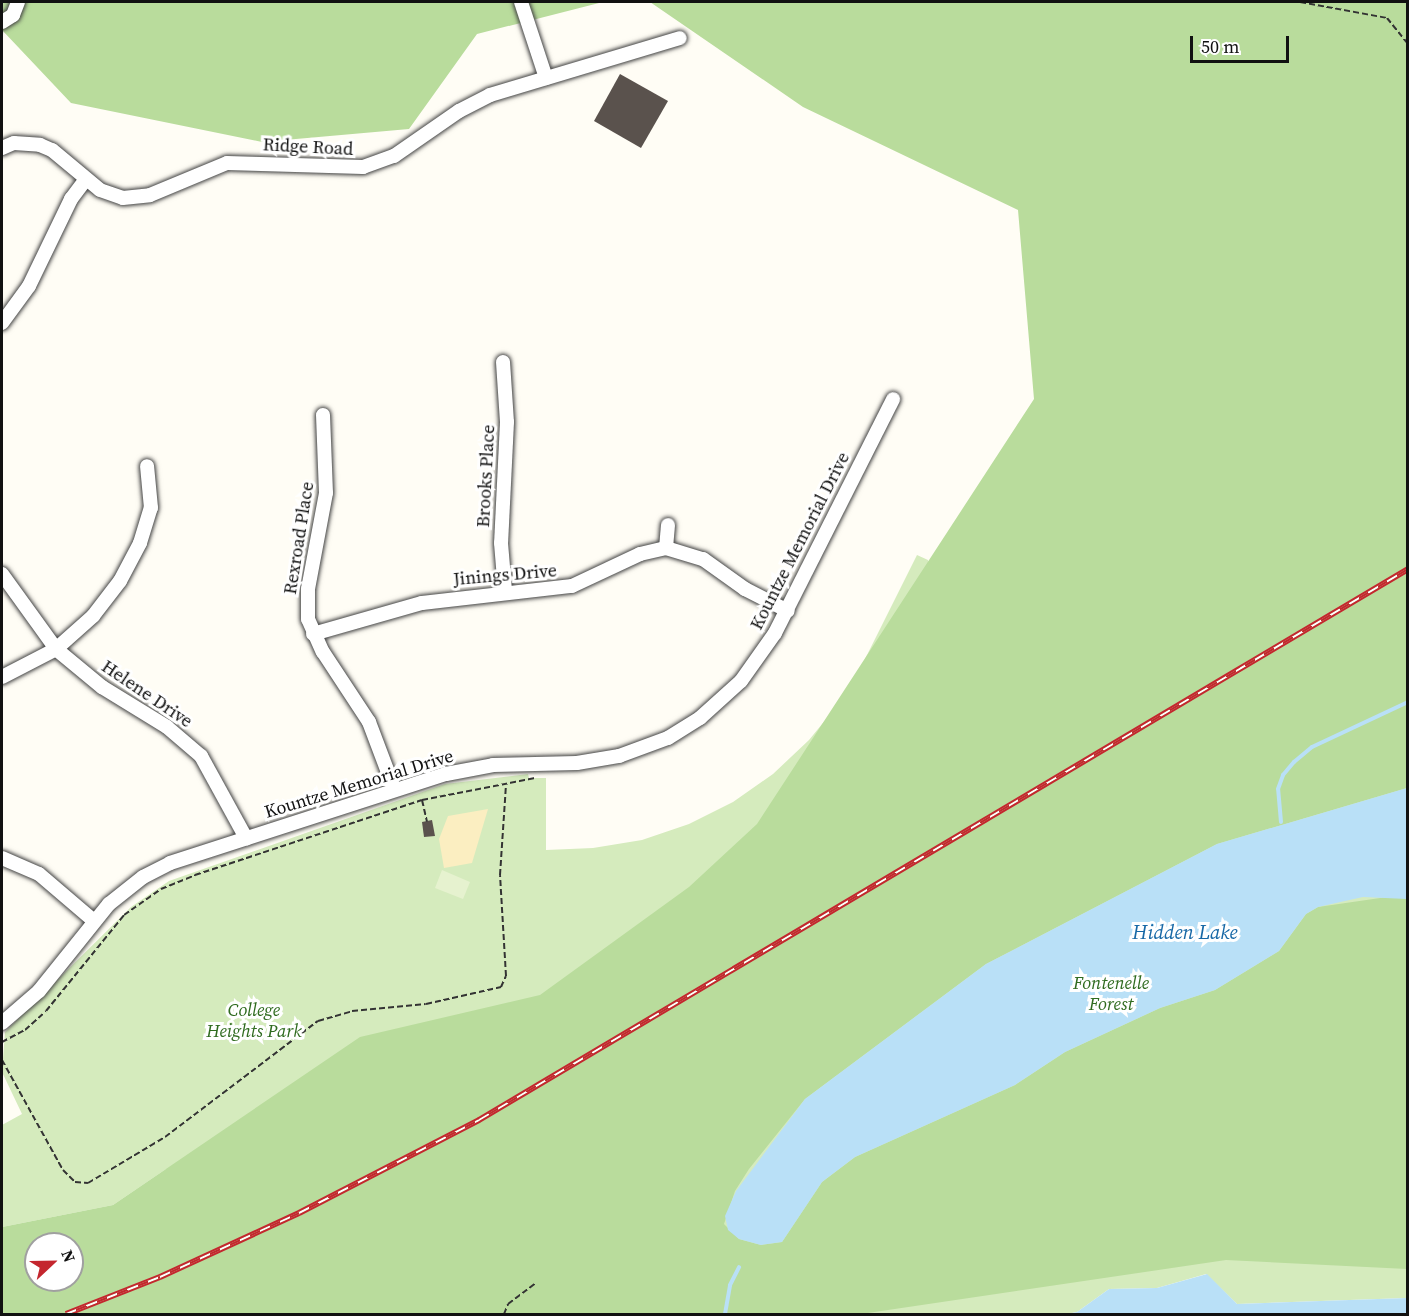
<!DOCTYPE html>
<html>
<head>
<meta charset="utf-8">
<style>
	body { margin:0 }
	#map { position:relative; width:1409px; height:1316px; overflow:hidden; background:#fffdf5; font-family:"Source Serif 4",serif }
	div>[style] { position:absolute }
	.green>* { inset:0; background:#d5ebbd }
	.forest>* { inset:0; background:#b9dc9c }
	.sand>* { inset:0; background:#fbeec1 }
	.pitch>* { inset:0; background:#e6f2cf }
	.water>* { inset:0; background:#b9e0f7 }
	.stream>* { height:4px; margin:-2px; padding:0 2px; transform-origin:2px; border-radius:2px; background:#b9e0f7 }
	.building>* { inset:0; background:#5a524d }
	.path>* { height:2px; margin-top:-1px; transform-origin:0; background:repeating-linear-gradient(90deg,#333 0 6px,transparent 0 9px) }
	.roads { filter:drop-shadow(0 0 2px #444) drop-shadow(0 0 2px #444) }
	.street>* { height:14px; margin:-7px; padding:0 7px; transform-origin:7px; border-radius:7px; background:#fff }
	.rail>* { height:6px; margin-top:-3px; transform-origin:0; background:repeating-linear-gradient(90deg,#fff 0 11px,#c4262e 0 22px); box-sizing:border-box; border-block:2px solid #c4262e }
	span { translate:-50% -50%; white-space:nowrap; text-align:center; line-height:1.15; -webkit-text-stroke:6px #fff; paint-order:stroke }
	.street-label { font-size:18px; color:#111 }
	.park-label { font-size:18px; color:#2f6b1f; font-style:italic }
	.water-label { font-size:20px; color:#1768a6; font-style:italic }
	.frame { position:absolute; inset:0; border:3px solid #111; pointer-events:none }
	.north { position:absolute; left:24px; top:1232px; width:60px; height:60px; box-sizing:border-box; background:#fff; border:2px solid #a0a0a0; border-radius:50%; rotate:68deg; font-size:16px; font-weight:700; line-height:24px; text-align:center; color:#111 }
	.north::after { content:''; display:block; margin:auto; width:21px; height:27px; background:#c4262e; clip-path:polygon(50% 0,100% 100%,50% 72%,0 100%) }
	.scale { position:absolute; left:1190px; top:36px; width:99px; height:27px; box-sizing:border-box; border:3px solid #111; border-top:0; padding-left:8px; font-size:18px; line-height:21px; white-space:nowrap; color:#111; -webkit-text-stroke:4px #fff; paint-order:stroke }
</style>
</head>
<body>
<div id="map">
	<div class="green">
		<div style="clip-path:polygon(1407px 2px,1407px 1298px,1237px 1304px,1206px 1274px,1157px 1288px,1109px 1289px,1077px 1312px,1067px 1314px,710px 1314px,166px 1169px,113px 1205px,2px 1227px,2px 1125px,22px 1114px,2px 1072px,5px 1032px,131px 907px,169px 881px,445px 784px,528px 774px,529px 778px,546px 778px,546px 850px,593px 848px,642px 840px,689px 824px,733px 802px,773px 774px,809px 740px,840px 702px,865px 659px,917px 555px,928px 560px,976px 730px)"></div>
	</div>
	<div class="forest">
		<div style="clip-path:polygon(2px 2px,603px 2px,477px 34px,409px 129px,262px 142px,71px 103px,2px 30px)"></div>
		<div style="clip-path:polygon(evenodd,650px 2px,1407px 2px,1407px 788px,1217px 844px,986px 964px,805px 1099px,749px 1169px,735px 1191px,724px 1224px,739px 1239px,761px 1245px,782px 1242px,822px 1182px,855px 1157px,1015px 1085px,1065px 1052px,1160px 1008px,1215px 990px,1279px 951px,1306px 914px,1318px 907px,1394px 896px,1408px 899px,1407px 1269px,1226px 1260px,861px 1314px,2px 1314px,2px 1227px,113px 1205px,360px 1037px,540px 995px,689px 887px,757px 824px,1034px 399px,1018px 210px,803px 107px,650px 2px,36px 1244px,72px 1244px,72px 1280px,36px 1280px,36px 1244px)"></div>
	</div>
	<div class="sand">
		<div style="clip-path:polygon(488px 809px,472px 863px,444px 868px,439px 839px,448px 816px)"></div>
	</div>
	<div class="pitch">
		<div style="clip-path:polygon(442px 870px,470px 882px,463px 899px,435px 888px)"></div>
	</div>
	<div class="water">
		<div style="clip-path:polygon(1407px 788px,1407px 899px,1363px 897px,1318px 907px,1306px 914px,1279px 951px,1215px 990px,1160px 1008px,1065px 1052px,1015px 1085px,855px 1157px,822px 1182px,782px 1242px,761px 1245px,739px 1239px,728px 1230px,725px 1216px,736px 1191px,805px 1099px,986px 964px,1217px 844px)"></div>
		<div style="clip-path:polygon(1207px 1274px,1237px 1304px,1407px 1298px,1407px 1314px,1067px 1314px,1077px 1312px,1109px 1289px,1157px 1288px)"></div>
	</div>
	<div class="stream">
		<div style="left:1281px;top:822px;width:33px;rotate:-95deg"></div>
		<div style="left:1278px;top:789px;width:15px;rotate:-70deg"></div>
		<div style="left:1283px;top:775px;width:17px;rotate:-50deg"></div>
		<div style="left:1294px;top:762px;width:23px;rotate:-40deg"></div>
		<div style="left:1312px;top:747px;width:106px;rotate:-25.1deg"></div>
		<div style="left:725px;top:1314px;width:29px;rotate:-80deg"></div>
		<div style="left:730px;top:1285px;width:20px;rotate:-63deg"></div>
	</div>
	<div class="building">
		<div style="clip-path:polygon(620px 74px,668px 101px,641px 148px,594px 121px)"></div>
		<div style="clip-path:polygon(432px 820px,435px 836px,424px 837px,422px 822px)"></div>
	</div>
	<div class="path">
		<div style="left:1300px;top:2px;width:88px;rotate:10.4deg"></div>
		<div style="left:1387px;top:18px;width:33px;rotate:51deg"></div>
		<div style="left:1408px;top:162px;width:2px;rotate:90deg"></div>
		<div style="left:422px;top:800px;width:22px;rotate:77deg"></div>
		<div style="left:2px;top:1042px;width:26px;rotate:-28deg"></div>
		<div style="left:25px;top:1030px;width:28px;rotate:-42deg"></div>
		<div style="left:46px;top:1011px;width:124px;rotate:-50.9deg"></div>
		<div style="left:124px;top:915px;width:45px;rotate:-35.1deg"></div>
		<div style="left:161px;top:889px;width:37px;rotate:-22deg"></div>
		<div style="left:195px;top:875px;width:239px;rotate:-18.3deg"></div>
		<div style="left:422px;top:800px;width:115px;rotate:-11deg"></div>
		<div style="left:2px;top:1060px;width:126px;rotate:61deg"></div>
		<div style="left:63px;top:1170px;width:17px;rotate:45deg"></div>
		<div style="left:75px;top:1182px;width:13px;rotate:4deg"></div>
		<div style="left:88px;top:1183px;width:90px;rotate:-30.9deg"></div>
		<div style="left:165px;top:1137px;width:192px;rotate:-37.2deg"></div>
		<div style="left:318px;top:1021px;width:35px;rotate:-16deg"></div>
		<div style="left:352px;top:1011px;width:74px;rotate:-5.4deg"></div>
		<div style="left:426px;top:1004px;width:77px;rotate:-12.8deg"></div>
		<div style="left:501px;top:987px;width:12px;rotate:-66deg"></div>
		<div style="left:506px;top:976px;width:101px;rotate:-93.4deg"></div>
		<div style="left:500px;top:875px;width:90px;rotate:-86.2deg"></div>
		<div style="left:504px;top:1314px;width:11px;rotate:-68deg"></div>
		<div style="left:508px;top:1304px;width:34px;rotate:-37deg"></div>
	</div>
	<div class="roads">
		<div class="street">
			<div style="left:521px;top:2px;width:80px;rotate:71.8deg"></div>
			<div style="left:2px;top:22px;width:13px;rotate:-32deg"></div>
			<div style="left:13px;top:15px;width:14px;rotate:-69deg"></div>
			<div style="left:2px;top:148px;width:13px;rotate:-23deg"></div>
			<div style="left:14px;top:143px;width:26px;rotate:4deg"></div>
			<div style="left:40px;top:145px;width:13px;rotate:23deg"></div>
			<div style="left:52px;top:150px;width:62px;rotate:39.8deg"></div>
			<div style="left:100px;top:190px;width:24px;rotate:19deg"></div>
			<div style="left:123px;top:198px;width:27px;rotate:-6deg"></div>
			<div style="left:150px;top:195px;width:83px;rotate:-22.6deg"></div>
			<div style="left:227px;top:163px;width:136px;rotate:1.7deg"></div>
			<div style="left:363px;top:167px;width:33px;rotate:-20deg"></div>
			<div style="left:394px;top:156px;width:79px;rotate:-34.7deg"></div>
			<div style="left:459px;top:111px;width:35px;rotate:-27deg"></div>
			<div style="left:490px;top:95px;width:198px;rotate:-16.7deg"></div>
			<div style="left:2px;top:323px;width:46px;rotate:-53.9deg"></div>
			<div style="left:29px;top:286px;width:97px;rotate:-64.2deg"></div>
			<div style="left:71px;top:199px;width:25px;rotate:-53deg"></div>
			<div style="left:503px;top:362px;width:60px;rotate:86.2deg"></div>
			<div style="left:507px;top:422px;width:121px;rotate:92.8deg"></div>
			<div style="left:501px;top:543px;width:48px;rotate:85.2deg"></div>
			<div style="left:323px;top:415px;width:78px;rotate:87.8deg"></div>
			<div style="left:326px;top:493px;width:98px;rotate:100.6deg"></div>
			<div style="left:308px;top:589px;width:30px;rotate:90deg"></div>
			<div style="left:308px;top:619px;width:36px;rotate:66deg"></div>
			<div style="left:323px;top:652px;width:84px;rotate:56.7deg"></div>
			<div style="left:369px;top:722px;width:71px;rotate:69.3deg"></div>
			<div style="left:666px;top:548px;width:23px;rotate:-85deg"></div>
			<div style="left:2px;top:574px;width:92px;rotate:54.2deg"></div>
			<div style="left:56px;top:649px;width:60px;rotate:39.6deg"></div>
			<div style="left:102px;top:687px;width:76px;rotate:31.6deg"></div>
			<div style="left:167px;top:727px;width:45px;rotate:40.5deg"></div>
			<div style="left:201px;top:756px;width:94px;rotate:61.2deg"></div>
			<div style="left:313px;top:634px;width:113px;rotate:-15.9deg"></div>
			<div style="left:422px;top:603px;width:151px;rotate:-6.5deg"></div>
			<div style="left:572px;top:586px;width:75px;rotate:-25.2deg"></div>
			<div style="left:640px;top:554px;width:27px;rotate:-13deg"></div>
			<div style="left:666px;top:548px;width:39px;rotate:17deg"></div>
			<div style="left:703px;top:559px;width:52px;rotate:35.5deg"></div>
			<div style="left:745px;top:589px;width:48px;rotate:27.1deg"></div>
			<div style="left:2px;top:677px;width:61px;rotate:-27.4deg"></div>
			<div style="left:56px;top:649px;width:50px;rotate:-41.7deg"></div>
			<div style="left:93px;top:616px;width:44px;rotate:-52.4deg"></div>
			<div style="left:120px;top:581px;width:43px;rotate:-62.2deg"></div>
			<div style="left:140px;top:543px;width:37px;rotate:-73deg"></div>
			<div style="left:151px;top:508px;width:42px;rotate:-95.4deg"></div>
			<div style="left:2px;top:858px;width:40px;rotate:23.4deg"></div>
			<div style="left:39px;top:874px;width:72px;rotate:40.5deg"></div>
			<div style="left:2px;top:1023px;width:49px;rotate:-40.9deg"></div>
			<div style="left:39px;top:991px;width:112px;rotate:-51.2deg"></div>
			<div style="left:109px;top:904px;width:43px;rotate:-38.5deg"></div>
			<div style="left:143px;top:877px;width:30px;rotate:-27deg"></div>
			<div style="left:170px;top:863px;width:290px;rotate:-17.9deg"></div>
			<div style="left:446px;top:774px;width:48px;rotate:-10.8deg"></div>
			<div style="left:493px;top:765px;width:84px;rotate:-1.4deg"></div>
			<div style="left:577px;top:763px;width:43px;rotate:-9.5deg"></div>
			<div style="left:619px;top:756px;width:52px;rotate:-20.2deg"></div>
			<div style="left:668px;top:738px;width:38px;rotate:-32deg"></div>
			<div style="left:700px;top:718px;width:55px;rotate:-42.1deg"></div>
			<div style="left:741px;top:681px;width:59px;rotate:-54.7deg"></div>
			<div style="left:775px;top:633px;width:262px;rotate:-63.2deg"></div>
		</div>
	</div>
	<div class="rail">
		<div style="left:66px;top:1314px;width:101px;rotate:-21.5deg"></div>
		<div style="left:160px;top:1277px;width:153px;rotate:-24.7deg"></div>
		<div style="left:299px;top:1213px;width:203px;rotate:-27.3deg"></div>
		<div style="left:479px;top:1120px;width:1080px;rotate:-30.67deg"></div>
	</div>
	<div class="street-label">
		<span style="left:308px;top:147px;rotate:3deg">Ridge Road</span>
		<span style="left:486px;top:476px;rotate:-87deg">Brooks Place</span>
		<span style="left:299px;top:538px;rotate:-81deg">Rexroad Place</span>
		<span style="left:800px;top:541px;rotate:-63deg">Kountze Memorial Drive</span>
		<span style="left:505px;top:575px;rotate:-5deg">Jinings Drive</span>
		<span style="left:147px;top:694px;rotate:34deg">Helene Drive</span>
		<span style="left:359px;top:784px;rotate:-17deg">Kountze Memorial Drive</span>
	</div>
	<div class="park-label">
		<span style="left:1111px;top:994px">Fontenelle<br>Forest</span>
		<span style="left:254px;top:1021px">College<br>Heights Park</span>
	</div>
	<div class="water-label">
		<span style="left:1185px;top:932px">Hidden Lake</span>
	</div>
	<div class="frame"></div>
	<div class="north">N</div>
	<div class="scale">50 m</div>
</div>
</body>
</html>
